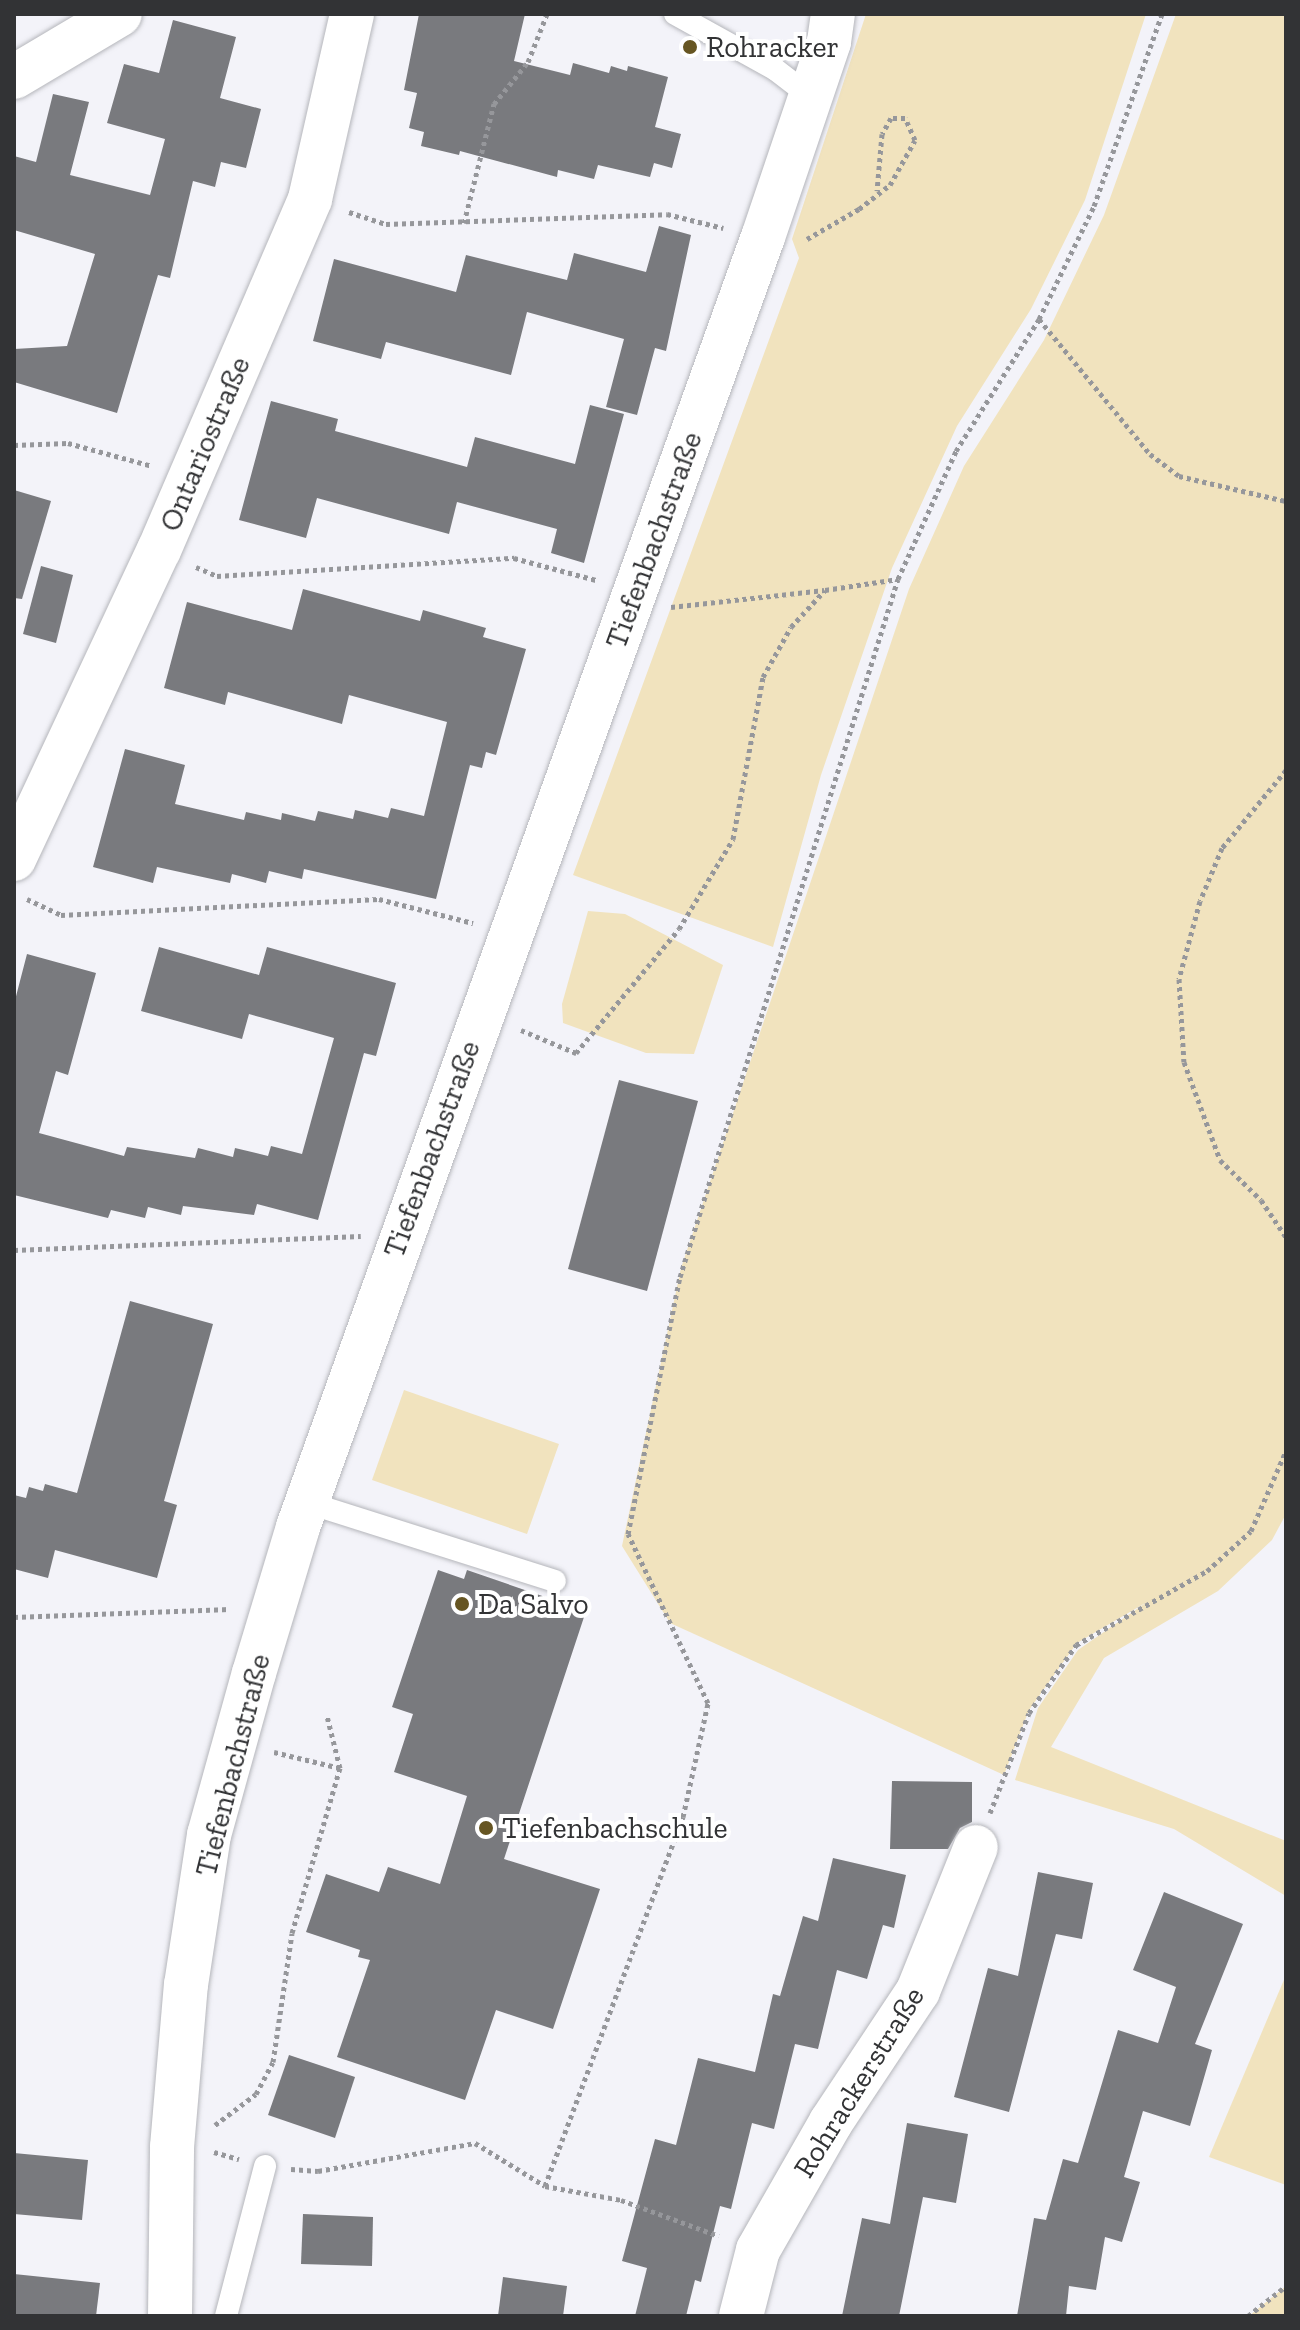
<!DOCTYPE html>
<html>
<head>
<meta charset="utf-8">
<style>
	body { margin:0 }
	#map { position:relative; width:1300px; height:2330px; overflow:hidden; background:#f3f3f9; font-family:"Zilla Slab",serif }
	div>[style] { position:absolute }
	.green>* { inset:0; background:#f1e3be }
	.building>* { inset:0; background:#797a7e }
	.path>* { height:5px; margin-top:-2.5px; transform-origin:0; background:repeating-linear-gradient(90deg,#96979b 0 4px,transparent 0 8px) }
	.roads { filter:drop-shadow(0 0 2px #b5b6bb) drop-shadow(0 0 2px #b5b6bb) }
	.lane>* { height:22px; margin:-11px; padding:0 11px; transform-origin:11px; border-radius:11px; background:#fff }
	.street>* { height:44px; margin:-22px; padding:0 22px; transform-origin:22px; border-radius:22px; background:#fff }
	.dots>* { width:22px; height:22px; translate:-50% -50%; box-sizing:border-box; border:4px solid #fff; border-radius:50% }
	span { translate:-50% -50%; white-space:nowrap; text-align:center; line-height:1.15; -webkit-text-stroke:8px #fff; paint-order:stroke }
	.poi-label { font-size:30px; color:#323335 }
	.left { translate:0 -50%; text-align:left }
	.street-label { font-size:30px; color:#323335 }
	.frame { position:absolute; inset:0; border:16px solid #323335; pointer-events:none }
</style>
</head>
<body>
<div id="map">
	<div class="green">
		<div style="clip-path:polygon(866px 14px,1146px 14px,1085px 200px,1031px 309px,957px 426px,892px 568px,821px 775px,773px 947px,573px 875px,799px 258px,792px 239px)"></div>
		<div style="clip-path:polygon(1176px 14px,1286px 14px,1286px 1514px,1272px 1540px,1218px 1591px,1104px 1658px,1051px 1747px,1286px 1841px,1286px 1896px,1174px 1829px,1015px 1780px,1038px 1708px,1078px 1650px,1147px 1602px,1077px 1643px,1029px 1710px,1004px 1775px,670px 1623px,622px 1546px,681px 1268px,909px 589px,964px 466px,1044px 340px,1104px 215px)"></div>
		<div style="clip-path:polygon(588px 911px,625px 914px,723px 965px,694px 1054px,646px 1053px,563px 1023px,562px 1004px)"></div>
		<div style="clip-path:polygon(404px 1390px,559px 1444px,527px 1534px,372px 1480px)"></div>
		<div style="clip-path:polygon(1286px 1975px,1286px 2185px,1209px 2157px)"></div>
		<div style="clip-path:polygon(1286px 2286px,1286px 2316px,1249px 2316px)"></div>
	</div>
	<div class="building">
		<div style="clip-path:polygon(419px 14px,525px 14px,514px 61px,570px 75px,573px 63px,609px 73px,611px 66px,627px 71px,628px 66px,668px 77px,655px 127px,681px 134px,672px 168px,654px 163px,650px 177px,598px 165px,594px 179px,558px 170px,557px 177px,460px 151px,459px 155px,421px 146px,424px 132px,409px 128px,417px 93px,404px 90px)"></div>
		<div style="clip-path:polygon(173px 20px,236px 37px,220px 98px,261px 109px,246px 168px,221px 162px,215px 187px,193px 181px,170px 278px,158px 275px,117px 413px,14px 382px,14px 349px,67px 346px,95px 254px,14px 230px,14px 156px,36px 162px,53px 94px,89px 102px,70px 175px,150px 195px,165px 139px,107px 123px,124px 64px,159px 73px)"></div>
		<div style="clip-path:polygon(659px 226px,691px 235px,666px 351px,655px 348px,637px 415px,606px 407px,624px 339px,527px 312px,511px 375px,386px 342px,381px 359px,313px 341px,334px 259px,456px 292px,466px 255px,567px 280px,574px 253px,646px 272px)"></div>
		<div style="clip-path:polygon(271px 401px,338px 419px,335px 431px,467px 467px,475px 437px,575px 464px,590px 405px,624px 414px,584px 563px,551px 553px,557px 529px,457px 502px,449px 534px,317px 498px,306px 538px,239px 520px)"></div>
		<div style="clip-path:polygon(14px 490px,51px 501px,22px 599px,14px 598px)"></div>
		<div style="clip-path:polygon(41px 566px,73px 575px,56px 643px,23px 634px)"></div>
		<div style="clip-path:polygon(303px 589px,420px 621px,423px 610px,486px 628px,483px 637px,526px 649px,496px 755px,486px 752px,482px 768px,470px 765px,436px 899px,304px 869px,302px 879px,269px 871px,266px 883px,232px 874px,230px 883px,157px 867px,153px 883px,93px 867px,125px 749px,185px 765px,175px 804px,244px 820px,246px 812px,281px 820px,282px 813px,315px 821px,318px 811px,353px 819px,355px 810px,388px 818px,391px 808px,424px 816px,447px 722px,349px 695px,342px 724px,228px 692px,225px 705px,164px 688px,187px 602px,292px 630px)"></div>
		<div style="clip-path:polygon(159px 947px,259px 975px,267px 947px,396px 983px,376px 1056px,364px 1053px,318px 1220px,257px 1204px,254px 1215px,183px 1206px,181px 1215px,148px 1207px,145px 1218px,111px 1210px,108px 1218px,14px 1195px,14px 1004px,27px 954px,96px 973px,68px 1075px,56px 1071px,39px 1133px,124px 1156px,127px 1147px,195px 1158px,198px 1148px,233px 1157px,235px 1148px,268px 1156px,271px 1146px,302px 1154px,334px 1038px,249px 1014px,242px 1039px,141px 1011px)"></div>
		<div style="clip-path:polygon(619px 1080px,698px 1101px,647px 1291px,568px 1269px)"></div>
		<div style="clip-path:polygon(130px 1301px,213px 1324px,164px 1501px,177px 1505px,157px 1578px,55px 1550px,48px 1578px,14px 1569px,14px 1495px,26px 1498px,29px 1487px,43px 1491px,45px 1484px,77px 1493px)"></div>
		<div style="clip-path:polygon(438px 1570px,464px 1579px,467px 1570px,586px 1611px,504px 1859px,600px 1889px,553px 2029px,496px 2010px,465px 2100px,337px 2057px,370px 1960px,358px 1957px,360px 1950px,306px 1932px,326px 1874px,379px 1892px,388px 1867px,440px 1884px,467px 1796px,394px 1772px,413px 1714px,392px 1707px)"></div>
		<div style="clip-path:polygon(892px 1781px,972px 1782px,972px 1822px,960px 1828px,948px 1849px,890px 1849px)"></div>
		<div style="clip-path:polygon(833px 1858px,906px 1875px,894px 1928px,883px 1925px,867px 1979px,837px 1970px,818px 2049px,795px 2044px,774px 2129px,752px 2123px,731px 2209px,720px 2206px,701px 2282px,695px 2280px,686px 2316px,635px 2316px,647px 2268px,622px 2261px,655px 2139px,676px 2145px,698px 2058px,755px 2072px,773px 1994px,780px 1996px,803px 1916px,818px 1921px)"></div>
		<div style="clip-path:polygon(1038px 1872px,1093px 1883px,1082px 1939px,1056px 1934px,1009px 2112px,954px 2097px,988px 1968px,1018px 1976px)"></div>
		<div style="clip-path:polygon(1164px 1892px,1243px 1924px,1195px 2044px,1212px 2050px,1190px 2126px,1143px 2111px,1124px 2177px,1140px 2182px,1122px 2242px,1105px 2237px,1096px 2290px,1069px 2286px,1066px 2316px,1017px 2316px,1034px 2218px,1046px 2220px,1063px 2159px,1078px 2163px,1118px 2030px,1158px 2043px,1176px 1987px,1133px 1970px)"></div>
		<div style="clip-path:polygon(289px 2055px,355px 2077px,335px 2138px,268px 2115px)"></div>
		<div style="clip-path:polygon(907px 2123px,968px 2134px,956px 2203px,923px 2197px,899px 2316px,842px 2316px,862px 2218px,890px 2224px)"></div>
		<div style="clip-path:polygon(14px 2153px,88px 2160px,82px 2220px,14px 2214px)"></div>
		<div style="clip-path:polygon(303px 2214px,373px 2217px,372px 2266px,301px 2264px)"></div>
		<div style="clip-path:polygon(14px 2274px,100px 2283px,96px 2316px,14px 2316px)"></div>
		<div style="clip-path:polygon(503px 2277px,567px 2286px,563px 2316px,498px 2316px)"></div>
	</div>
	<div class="path">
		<div style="left:349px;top:212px;width:39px;rotate:18deg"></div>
		<div style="left:386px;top:224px;width:281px;rotate:-2deg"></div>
		<div style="left:667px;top:214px;width:58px;rotate:14deg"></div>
		<div style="left:464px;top:223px;width:123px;rotate:-75.9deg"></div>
		<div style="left:494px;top:104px;width:54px;rotate:-51deg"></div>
		<div style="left:528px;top:62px;width:52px;rotate:-68.4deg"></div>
		<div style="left:807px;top:239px;width:60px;rotate:-30deg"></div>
		<div style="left:859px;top:209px;width:39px;rotate:-38deg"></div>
		<div style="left:890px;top:185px;width:51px;rotate:-60.9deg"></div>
		<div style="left:915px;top:140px;width:24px;rotate:-114deg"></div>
		<div style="left:905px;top:118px;width:14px;rotate:180deg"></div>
		<div style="left:891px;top:118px;width:18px;rotate:119deg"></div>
		<div style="left:882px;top:134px;width:57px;rotate:95deg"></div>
		<div style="left:1039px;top:319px;width:175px;rotate:50.6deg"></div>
		<div style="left:1150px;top:454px;width:36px;rotate:37deg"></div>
		<div style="left:1179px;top:476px;width:110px;rotate:13.2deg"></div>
		<div style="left:14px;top:445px;width:54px;rotate:-2.1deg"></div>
		<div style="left:68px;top:443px;width:87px;rotate:15.3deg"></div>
		<div style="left:196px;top:567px;width:23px;rotate:23deg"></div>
		<div style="left:217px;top:576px;width:298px;rotate:-3.5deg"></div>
		<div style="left:514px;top:558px;width:85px;rotate:15deg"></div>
		<div style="left:671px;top:607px;width:154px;rotate:-6.3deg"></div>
		<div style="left:1286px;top:770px;width:101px;rotate:129.4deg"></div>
		<div style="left:1222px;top:848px;width:57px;rotate:112.5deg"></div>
		<div style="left:1200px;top:901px;width:81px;rotate:105.1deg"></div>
		<div style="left:1179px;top:979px;width:83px;rotate:86.6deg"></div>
		<div style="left:1184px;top:1062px;width:104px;rotate:69.8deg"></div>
		<div style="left:1220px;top:1160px;width:57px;rotate:44.3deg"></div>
		<div style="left:1261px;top:1200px;width:45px;rotate:56deg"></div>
		<div style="left:27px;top:899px;width:38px;rotate:25deg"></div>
		<div style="left:61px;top:915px;width:318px;rotate:-2.9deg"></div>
		<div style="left:379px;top:899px;width:97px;rotate:14.3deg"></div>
		<div style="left:521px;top:1030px;width:60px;rotate:22.7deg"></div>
		<div style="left:576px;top:1053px;width:161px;rotate:-50.3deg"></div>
		<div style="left:679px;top:929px;width:105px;rotate:-59deg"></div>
		<div style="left:733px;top:839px;width:165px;rotate:-79.5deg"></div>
		<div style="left:763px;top:677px;width:57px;rotate:-60.8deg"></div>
		<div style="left:791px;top:627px;width:50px;rotate:-47.4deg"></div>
		<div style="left:825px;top:590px;width:74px;rotate:-8.6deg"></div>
		<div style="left:14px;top:1250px;width:347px;rotate:-2.3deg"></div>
		<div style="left:14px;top:1617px;width:216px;rotate:-2.1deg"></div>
		<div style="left:274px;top:1752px;width:68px;rotate:13.6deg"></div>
		<div style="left:990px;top:1813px;width:107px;rotate:-68.7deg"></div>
		<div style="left:1029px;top:1713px;width:83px;rotate:-55.3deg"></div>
		<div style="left:1076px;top:1645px;width:150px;rotate:-29.5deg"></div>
		<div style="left:1207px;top:1571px;width:59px;rotate:-42.3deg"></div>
		<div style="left:1251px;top:1531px;width:87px;rotate:-66.4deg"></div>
		<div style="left:215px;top:2125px;width:51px;rotate:-37.1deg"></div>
		<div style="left:256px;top:2094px;width:36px;rotate:-62deg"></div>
		<div style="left:273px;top:2062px;width:130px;rotate:-81.6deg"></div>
		<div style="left:292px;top:1933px;width:172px;rotate:-73.8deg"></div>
		<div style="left:340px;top:1768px;width:54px;rotate:-104deg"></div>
		<div style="left:214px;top:2152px;width:26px;rotate:16deg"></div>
		<div style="left:291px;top:2169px;width:27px;rotate:4deg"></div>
		<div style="left:318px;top:2171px;width:159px;rotate:-10.1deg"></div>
		<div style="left:475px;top:2143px;width:82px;rotate:31.6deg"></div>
		<div style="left:545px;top:2186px;width:77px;rotate:10.4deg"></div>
		<div style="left:621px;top:2200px;width:104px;rotate:20.2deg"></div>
		<div style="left:545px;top:2186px;width:394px;rotate:-69.5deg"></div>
		<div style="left:683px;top:1817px;width:117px;rotate:-77.6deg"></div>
		<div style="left:708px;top:1703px;width:187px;rotate:-115.3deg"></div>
		<div style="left:628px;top:1534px;width:262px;rotate:-78.6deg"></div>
		<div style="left:680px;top:1277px;width:731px;rotate:-72.66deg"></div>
		<div style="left:898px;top:579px;width:141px;rotate:-65.6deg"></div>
		<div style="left:956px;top:451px;width:156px;rotate:-57.8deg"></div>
		<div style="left:1039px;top:319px;width:126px;rotate:-64deg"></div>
		<div style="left:1094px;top:206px;width:204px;rotate:-70.5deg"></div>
		<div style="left:1248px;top:2316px;width:48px;rotate:-38.3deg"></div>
	</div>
	<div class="roads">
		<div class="lane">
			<div style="left:675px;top:14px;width:115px;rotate:29deg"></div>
			<div style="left:776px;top:70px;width:44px;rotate:37.6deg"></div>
			<div style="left:306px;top:1502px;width:261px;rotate:17.6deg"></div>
			<div style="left:226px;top:2316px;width:155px;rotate:-75.4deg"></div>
		</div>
		<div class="street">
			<div style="left:14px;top:77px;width:123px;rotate:-30.7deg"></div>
			<div style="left:14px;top:859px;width:341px;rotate:-64.9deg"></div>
			<div style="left:159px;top:550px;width:382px;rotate:-66.7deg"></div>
			<div style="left:310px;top:199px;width:190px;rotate:-77.2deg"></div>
			<div style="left:170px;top:2316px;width:169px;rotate:-89.3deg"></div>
			<div style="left:172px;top:2147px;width:163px;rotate:-85.1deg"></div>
			<div style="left:186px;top:1985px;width:152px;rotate:-81.3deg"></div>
			<div style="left:209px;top:1835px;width:168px;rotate:-74.5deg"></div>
			<div style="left:254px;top:1673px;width:152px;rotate:-73.2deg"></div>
			<div style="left:298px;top:1527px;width:1371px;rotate:-70.18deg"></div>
			<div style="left:763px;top:237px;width:206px;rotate:-71.3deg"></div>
			<div style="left:829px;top:42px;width:28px;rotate:-82deg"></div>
			<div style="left:741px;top:2316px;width:68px;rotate:-75.6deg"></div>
			<div style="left:758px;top:2250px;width:147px;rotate:-60.3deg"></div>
			<div style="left:831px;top:2122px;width:157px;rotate:-56.4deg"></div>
			<div style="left:918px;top:1991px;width:155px;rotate:-68.1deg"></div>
		</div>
	</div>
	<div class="dots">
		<div style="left:690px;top:47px;background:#652"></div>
		<div style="left:462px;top:1604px;background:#652"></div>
		<div style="left:486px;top:1828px;background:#652"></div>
	</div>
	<div class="poi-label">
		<span class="left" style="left:706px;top:47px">Rohracker</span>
		<span class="left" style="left:478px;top:1604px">Da Salvo</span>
		<span class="left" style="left:502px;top:1828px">Tiefenbachschule</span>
	</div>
	<div class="street-label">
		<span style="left:205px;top:444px;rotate:-67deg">Ontariostraße</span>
		<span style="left:654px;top:540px;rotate:-70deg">Tiefenbachstraße</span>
		<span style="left:432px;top:1149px;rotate:-70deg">Tiefenbachstraße</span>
		<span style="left:233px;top:1765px;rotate:-76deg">Tiefenbachstraße</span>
		<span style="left:859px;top:2082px;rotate:-58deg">Rohrackerstraße</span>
	</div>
	<div class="frame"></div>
</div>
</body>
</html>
